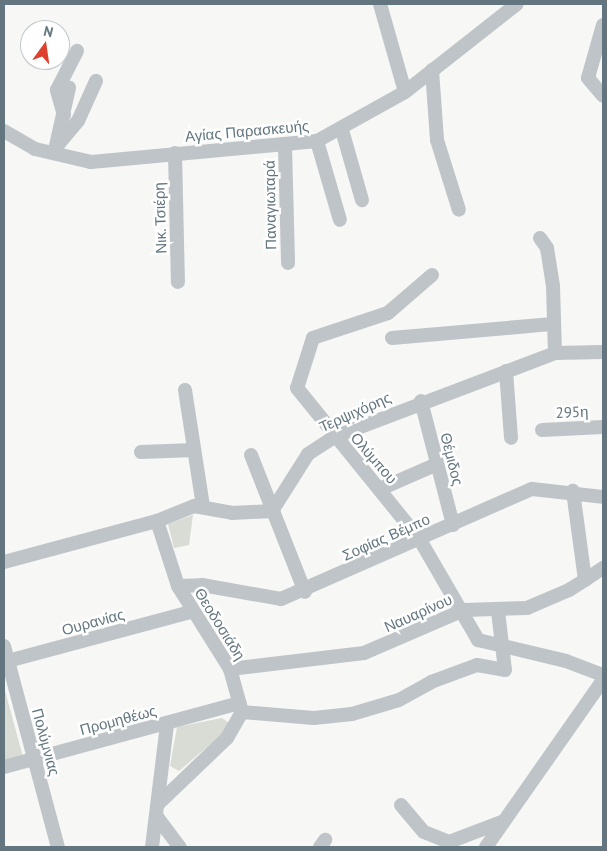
<!DOCTYPE html>
<html>
<head>
<meta charset="utf-8">
<style>
	body { margin:0 }
	#map { position:relative; width:607px; height:851px; overflow:hidden; background:#f7f7f5; font-family:"PT Sans",sans-serif }
	div>[style] { position:absolute }
	.green>* { inset:0; background:#d8dcd4 }
	.minor>* { height:14px; margin:-7px; padding:0 7px; transform-origin:7px; border-radius:7px; background:#bec4c7 }
	span { translate:-50% -50%; white-space:nowrap; text-align:center; line-height:1.15; -webkit-text-stroke:5px #fff; paint-order:stroke }
	.street-label { font-size:15px; color:#63767f }
	.frame { position:absolute; inset:0; border:5px solid #63767f; pointer-events:none }
	.north { position:absolute; left:20px; top:20px; width:50px; height:50px; box-sizing:border-box; background:#fff; border:1px solid #c1c8cc; border-radius:50%; rotate:14deg; font-size:14px; font-weight:700; line-height:20px; text-align:center; color:#63767f }
	.north::after { content:''; display:block; margin:auto; width:18px; height:22px; background:#dd412e; clip-path:polygon(50% 0,100% 100%,50% 72%,0 100%) }
</style>
</head>
<body>
<div id="map">
	<div class="green">
		<div style="clip-path:polygon(193px 515px,189px 545px,174px 548px,168px 524px)"></div>
		<div style="clip-path:polygon(4px 687px,23px 757px,4px 763px)"></div>
		<div style="clip-path:polygon(222px 718px,229px 723px,227px 730px,179px 771px,170px 766px,177px 727px)"></div>
	</div>
	<div class="minor">
		<div style="left:380px;top:4px;width:91px;rotate:74.1deg"></div>
		<div style="left:603px;top:25px;width:55px;rotate:105.8deg"></div>
		<div style="left:588px;top:78px;width:23px;rotate:50deg"></div>
		<div style="left:432px;top:70px;width:70px;rotate:85.9deg"></div>
		<div style="left:437px;top:140px;width:73px;rotate:72.6deg"></div>
		<div style="left:64px;top:115px;width:26px;rotate:-106deg"></div>
		<div style="left:57px;top:90px;width:44px;rotate:-62.9deg"></div>
		<div style="left:342px;top:130px;width:73px;rotate:74.1deg"></div>
		<div style="left:4px;top:131px;width:36px;rotate:30deg"></div>
		<div style="left:35px;top:149px;width:57px;rotate:13.1deg"></div>
		<div style="left:91px;top:162px;width:227px;rotate:-5.3deg"></div>
		<div style="left:317px;top:141px;width:101px;rotate:-29.1deg"></div>
		<div style="left:405px;top:92px;width:142px;rotate:-38.2deg"></div>
		<div style="left:317px;top:141px;width:82px;rotate:73.8deg"></div>
		<div style="left:285px;top:146px;width:117px;rotate:88.5deg"></div>
		<div style="left:56px;top:147px;width:34px;rotate:-50deg"></div>
		<div style="left:78px;top:121px;width:44px;rotate:-65.8deg"></div>
		<div style="left:55px;top:150px;width:64px;rotate:-77.3deg"></div>
		<div style="left:175px;top:153px;width:129px;rotate:88.7deg"></div>
		<div style="left:540px;top:238px;width:12px;rotate:55deg"></div>
		<div style="left:547px;top:248px;width:38px;rotate:81deg"></div>
		<div style="left:553px;top:286px;width:67px;rotate:88.3deg"></div>
		<div style="left:432px;top:275px;width:58px;rotate:139.2deg"></div>
		<div style="left:388px;top:313px;width:79px;rotate:161.6deg"></div>
		<div style="left:313px;top:338px;width:52px;rotate:107.7deg"></div>
		<div style="left:297px;top:388px;width:196px;rotate:51deg"></div>
		<div style="left:420px;top:540px;width:116px;rotate:59.9deg"></div>
		<div style="left:478px;top:640px;width:90px;rotate:13.4deg"></div>
		<div style="left:566px;top:661px;width:40px;rotate:21deg"></div>
		<div style="left:392px;top:338px;width:162px;rotate:-5deg"></div>
		<div style="left:506px;top:371px;width:67px;rotate:85.7deg"></div>
		<div style="left:185px;top:390px;width:117px;rotate:81.2deg"></div>
		<div style="left:421px;top:401px;width:128px;rotate:75.5deg"></div>
		<div style="left:542px;top:430px;width:61px;rotate:-2.8deg"></div>
		<div style="left:141px;top:452px;width:53px;rotate:-2.2deg"></div>
		<div style="left:251px;top:455px;width:147px;rotate:68.5deg"></div>
		<div style="left:380px;top:489px;width:60px;rotate:-23.6deg"></div>
		<div style="left:157px;top:521px;width:68px;rotate:72.1deg"></div>
		<div style="left:178px;top:586px;width:98px;rotate:57.9deg"></div>
		<div style="left:230px;top:669px;width:45px;rotate:74.4deg"></div>
		<div style="left:242px;top:712px;width:30px;rotate:120deg"></div>
		<div style="left:227px;top:738px;width:94px;rotate:136.3deg"></div>
		<div style="left:4px;top:562px;width:158px;rotate:-15deg"></div>
		<div style="left:157px;top:521px;width:40px;rotate:-22deg"></div>
		<div style="left:194px;top:506px;width:39px;rotate:10deg"></div>
		<div style="left:232px;top:513px;width:40px;rotate:-2.9deg"></div>
		<div style="left:272px;top:511px;width:67px;rotate:-57.7deg"></div>
		<div style="left:308px;top:454px;width:31px;rotate:-33deg"></div>
		<div style="left:334px;top:437px;width:236px;rotate:-20.8deg"></div>
		<div style="left:555px;top:353px;width:48px;rotate:-1.2deg"></div>
		<div style="left:585px;top:580px;width:22px;rotate:-34deg"></div>
		<div style="left:178px;top:586px;width:24px;rotate:-2deg"></div>
		<div style="left:202px;top:585px;width:80px;rotate:10deg"></div>
		<div style="left:281px;top:599px;width:274px;rotate:-23.7deg"></div>
		<div style="left:532px;top:489px;width:71px;rotate:6.4deg"></div>
		<div style="left:4px;top:646px;width:208px;rotate:75deg"></div>
		<div style="left:4px;top:662px;width:194px;rotate:-15deg"></div>
		<div style="left:230px;top:669px;width:135px;rotate:-6.8deg"></div>
		<div style="left:364px;top:653px;width:109px;rotate:-23.3deg"></div>
		<div style="left:464px;top:610px;width:63px;rotate:-1.8deg"></div>
		<div style="left:527px;top:608px;width:46px;rotate:-23.2deg"></div>
		<div style="left:569px;top:590px;width:19px;rotate:-32deg"></div>
		<div style="left:585px;top:580px;width:90px;rotate:-97.7deg"></div>
		<div style="left:242px;top:712px;width:72px;rotate:4.8deg"></div>
		<div style="left:314px;top:718px;width:38px;rotate:-6deg"></div>
		<div style="left:352px;top:714px;width:49px;rotate:-16.6deg"></div>
		<div style="left:399px;top:700px;width:37px;rotate:-29deg"></div>
		<div style="left:431px;top:682px;width:49px;rotate:-20.3deg"></div>
		<div style="left:477px;top:665px;width:28px;rotate:10deg"></div>
		<div style="left:505px;top:670px;width:59px;rotate:-96.8deg"></div>
		<div style="left:4px;top:767px;width:244px;rotate:-15.2deg"></div>
		<div style="left:401px;top:805px;width:35px;rotate:50deg"></div>
		<div style="left:424px;top:832px;width:27px;rotate:22deg"></div>
		<div style="left:449px;top:842px;width:59px;rotate:-20.9deg"></div>
		<div style="left:157px;top:817px;width:38px;rotate:53deg"></div>
		<div style="left:152px;top:847px;width:124px;rotate:-83deg"></div>
		<div style="left:320px;top:847px;width:9px;rotate:-54deg"></div>
		<div style="left:486px;top:847px;width:204px;rotate:-55deg"></div>
	</div>
	<div class="street-label">
		<span style="left:247px;top:131px;rotate:-5deg">Αγίας Παρασκευής</span>
		<span style="left:270px;top:205px;rotate:-91deg">Παναγιωταρά</span>
		<span style="left:160px;top:218px;rotate:-92deg">Νικ. Τσιέρη</span>
		<span style="left:355px;top:412px;rotate:-24deg">Τερψιχόρης</span>
		<span style="left:572px;top:412px;rotate:-2deg">295η</span>
		<span style="left:374px;top:458px;rotate:49deg">Ολύμπου</span>
		<span style="left:452px;top:459px;rotate:76deg">Θέμιδος</span>
		<span style="left:386px;top:537px;rotate:-24deg">Σοφίας Βέμπο</span>
		<span style="left:418px;top:613px;rotate:-24deg">Ναυαρίνου</span>
		<span style="left:93px;top:622px;rotate:-15deg">Ουρανίας</span>
		<span style="left:220px;top:624px;rotate:58deg">Θεοδοσιάδη</span>
		<span style="left:118px;top:720px;rotate:-15deg">Προμηθέως</span>
		<span style="left:46px;top:742px;rotate:75deg">Πολύμνιας</span>
	</div>
	<div class="frame"></div>
	<div class="north">N</div>
</div>
</body>
</html>
